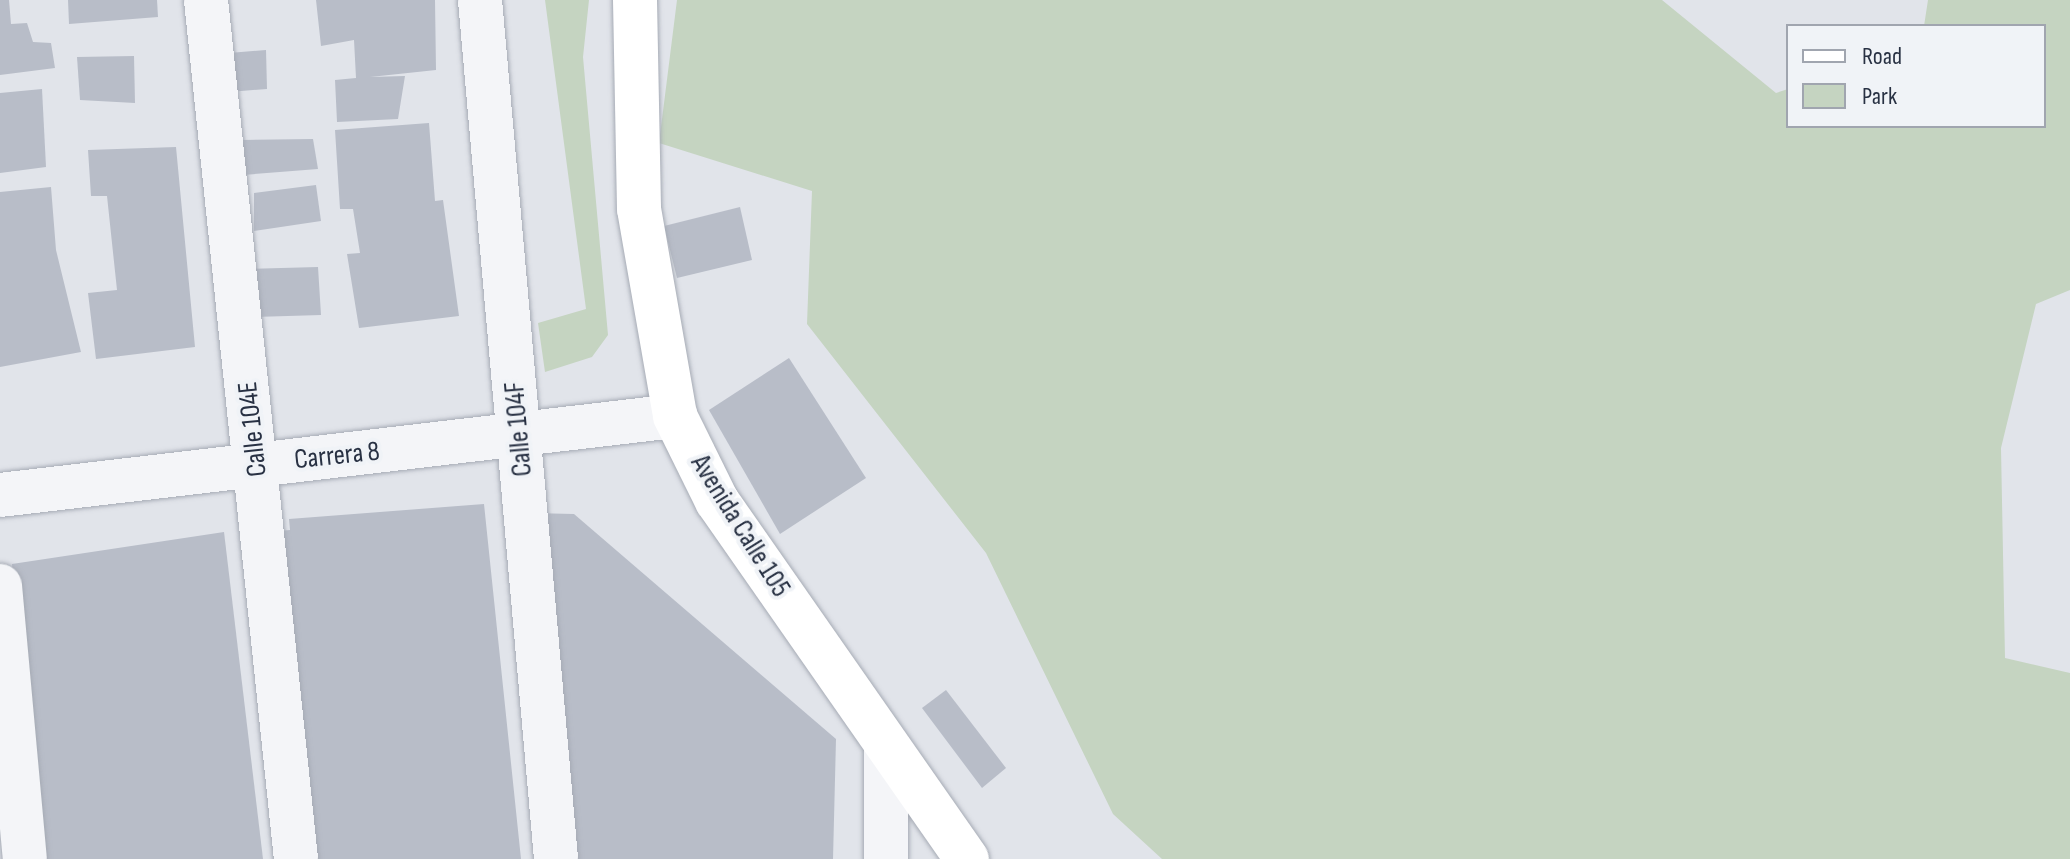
<!DOCTYPE html>
<html>
<head>
<meta charset="utf-8">
<style>
	body { margin:0 }
	#map { position:relative; width:2070px; height:859px; overflow:hidden; background:#e1e4ea; font-family:"Sofia Sans Condensed",sans-serif }
	div>[style] { position:absolute }
	.green>* { inset:0; background:#c5d4c1 }
	.building>* { inset:0; background:#b8bdc8 }
	.roads { filter:drop-shadow(0 0 2px #a6abb5) drop-shadow(0 0 2px #a6abb5) }
	.street>* { height:44px; margin:-22px; padding:0 22px; transform-origin:22px; border-radius:22px; background:#f4f5f8 }
	.secondary>* { height:44px; margin:-22px; padding:0 22px; transform-origin:22px; border-radius:22px; background:#fff }
	span { translate:-50% -50%; white-space:nowrap; text-align:center; line-height:1.15; -webkit-text-stroke:8px #f0f3f7; paint-order:stroke }
	.street-label { font-size:28px; color:#283143 }
	.legend { position:absolute; left:1786px; top:24px; width:260px; height:104px; box-sizing:border-box; background:#f0f3f7; border:2px solid #a0a5af; margin:0; padding:10px 14px; list-style:none; font-size:24px; color:#283143 }
	.legend li { display:flex; align-items:center; gap:16px; height:40px }
	.legend b { width:40px; border:2px solid #a0a5af }
</style>
</head>
<body>
<div id="map">
	<div class="green">
		<div style="clip-path:polygon(545px 0,589px 0,583px 57px,608px 335px,592px 357px,545px 372px,538px 323px,586px 309px)"></div>
		<div style="clip-path:polygon(677px 0,1662px 0,1776px 93px,1788px 89px,1788px 126px,2044px 126px,2044px 26px,1924px 26px,1928px 0,2070px 0,2070px 290px,2036px 304px,2001px 448px,2005px 658px,2070px 673px,2070px 859px,1162px 859px,1113px 814px,986px 553px,807px 324px,812px 191px,659px 143px)"></div>
	</div>
	<div class="building">
		<div style="clip-path:polygon(0 0,9px 0,11px 24px,27px 23px,33px 42px,51px 43px,55px 68px,0 75px)"></div>
		<div style="clip-path:polygon(68px 0,157px 0,158px 17px,69px 24px)"></div>
		<div style="clip-path:polygon(316px 0,435px 0,436px 70px,370px 77px,405px 76px,398px 119px,337px 122px,335px 80px,356px 78px,354px 40px,321px 46px)"></div>
		<div style="clip-path:polygon(266px 50px,267px 89px,229px 92px,229px 53px)"></div>
		<div style="clip-path:polygon(134px 56px,135px 103px,80px 100px,77px 57px)"></div>
		<div style="clip-path:polygon(42px 89px,46px 167px,0 173px,0 93px)"></div>
		<div style="clip-path:polygon(429px 123px,435px 201px,443px 200px,459px 316px,359px 328px,347px 254px,360px 253px,353px 209px,340px 209px,335px 130px)"></div>
		<div style="clip-path:polygon(313px 139px,318px 169px,243px 175px,243px 140px)"></div>
		<div style="clip-path:polygon(176px 147px,195px 347px,96px 359px,88px 293px,117px 290px,107px 196px,91px 196px,88px 150px)"></div>
		<div style="clip-path:polygon(316px 185px,321px 221px,254px 231px,254px 193px)"></div>
		<div style="clip-path:polygon(51px 187px,56px 250px,81px 352px,0 367px,0 192px)"></div>
		<div style="clip-path:polygon(740px 207px,752px 260px,677px 278px,664px 226px)"></div>
		<div style="clip-path:polygon(318px 267px,321px 315px,250px 317px,248px 269px)"></div>
		<div style="clip-path:polygon(789px 358px,866px 478px,780px 534px,709px 410px)"></div>
		<div style="clip-path:polygon(484px 504px,521px 859px,308px 859px,266px 532px,290px 530px,289px 519px)"></div>
		<div style="clip-path:polygon(531px 513px,574px 514px,836px 739px,833px 859px,569px 859px)"></div>
		<div style="clip-path:polygon(224px 532px,263px 859px,39px 859px,12px 564px)"></div>
		<div style="clip-path:polygon(946px 690px,1006px 768px,982px 788px,922px 708px)"></div>
	</div>
	<div class="roads">
		<div class="street">
			<div style="left:206px;top:0;width:864px;rotate:84.02deg"></div>
			<div style="left:480px;top:0;width:862px;rotate:84.94deg"></div>
			<div style="left:0;top:495px;width:680px;rotate:-6.68deg"></div>
			<div style="left:0;top:586px;width:274px;rotate:84.8deg"></div>
			<div style="left:886px;top:745px;width:114px;rotate:90deg"></div>
		</div>
		<div class="secondary">
			<div style="left:635px;top:0;width:209px;rotate:88.9deg"></div>
			<div style="left:639px;top:209px;width:210px;rotate:80.1deg"></div>
			<div style="left:675px;top:416px;width:95px;rotate:63.7deg"></div>
			<div style="left:717px;top:501px;width:437px;rotate:55.1deg"></div>
		</div>
	</div>
	<div class="street-label">
		<span style="left:253px;top:429px;rotate:-96deg">Calle 104E</span>
		<span style="left:519px;top:429px;rotate:-95deg">Calle 104F</span>
		<span style="left:337px;top:456px;rotate:-6deg">Carrera 8</span>
		<span style="left:740px;top:526px;rotate:58deg">Avenida Calle 105</span>
	</div>
	<ul class="legend">
	<li><b style="height:10px;background:#fff"></b>Road</li>
	<li><b style="height:22px;background:#c5d4c1"></b>Park</li>
	</ul>
</div>
</body>
</html>
